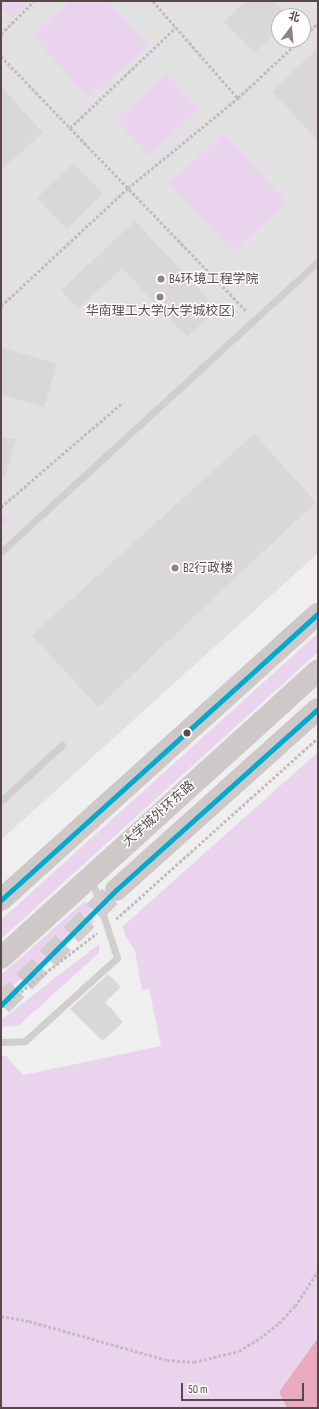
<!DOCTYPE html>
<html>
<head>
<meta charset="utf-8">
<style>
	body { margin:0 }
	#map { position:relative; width:319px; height:1409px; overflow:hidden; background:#efefef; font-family:"Sofia Sans Condensed","Noto Sans SC",sans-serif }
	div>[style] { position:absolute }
	.education>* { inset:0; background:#e0e1e0 }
	.green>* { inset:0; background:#ead4ed }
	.water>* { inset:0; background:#e9aac0 }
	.building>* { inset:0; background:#d9d7d7 }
	.primary-tunnel>* { height:22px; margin-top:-11px; transform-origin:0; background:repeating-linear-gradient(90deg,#d1cdce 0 22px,transparent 0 33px) }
	.path>* { height:2.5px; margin-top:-1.25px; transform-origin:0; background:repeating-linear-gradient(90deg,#c7bac4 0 3px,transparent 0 5px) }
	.service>* { height:7px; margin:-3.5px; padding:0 3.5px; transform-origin:3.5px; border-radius:3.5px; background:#d2cdce }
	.primary>* { height:22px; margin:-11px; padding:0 11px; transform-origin:11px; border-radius:11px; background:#cec8c8 }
	.bus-1>* { height:5px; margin:-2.5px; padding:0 2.5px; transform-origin:2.5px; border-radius:2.5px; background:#00a9ce }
	.dots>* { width:11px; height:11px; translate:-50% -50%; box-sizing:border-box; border:2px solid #fff; border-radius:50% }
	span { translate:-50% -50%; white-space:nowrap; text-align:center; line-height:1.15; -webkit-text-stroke:3px #fff; paint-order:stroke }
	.poi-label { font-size:13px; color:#5a4748 }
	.left { translate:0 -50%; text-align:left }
	.street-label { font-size:13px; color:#5a4748 }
	.frame { position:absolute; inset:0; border:2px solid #5a4748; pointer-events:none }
	.north { position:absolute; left:271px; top:8px; width:40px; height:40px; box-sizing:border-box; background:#fff; border:1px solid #bdb5b6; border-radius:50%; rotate:16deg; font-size:11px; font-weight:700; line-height:16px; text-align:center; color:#5a4748 }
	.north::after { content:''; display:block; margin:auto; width:14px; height:18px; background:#8e8282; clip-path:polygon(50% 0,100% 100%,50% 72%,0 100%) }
	.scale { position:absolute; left:181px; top:1383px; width:123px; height:18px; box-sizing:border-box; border:2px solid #5a4748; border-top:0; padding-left:5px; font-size:12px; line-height:14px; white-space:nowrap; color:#5a4748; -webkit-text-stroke:3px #fff; paint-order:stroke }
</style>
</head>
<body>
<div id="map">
	<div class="education">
		<div style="clip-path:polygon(evenodd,1px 1px,318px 1px,318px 553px,1px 840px,1px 1px,279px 16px,303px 16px,303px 40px,279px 40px,279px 16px)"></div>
	</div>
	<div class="green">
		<div style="clip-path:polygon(1px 1px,30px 1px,11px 19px,1px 8px)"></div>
		<div style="clip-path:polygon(71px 1px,107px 1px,148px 46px,88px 98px,32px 35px)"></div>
		<div style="clip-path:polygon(167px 74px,199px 110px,149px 156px,116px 120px)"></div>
		<div style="clip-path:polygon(224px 134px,287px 202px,232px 252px,169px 183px)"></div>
		<div style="clip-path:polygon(1px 516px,11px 518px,1px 529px)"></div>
		<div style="clip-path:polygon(318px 633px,318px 652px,1px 939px,1px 920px)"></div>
		<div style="clip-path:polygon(318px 752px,318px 1408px,1px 1408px,1px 1056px,6px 1056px,23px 1075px,161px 1046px,149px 989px,142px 990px,135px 951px,125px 935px,123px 926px)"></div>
		<div style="clip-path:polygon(85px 901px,90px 905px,94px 922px,1px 995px,1px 975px)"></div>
		<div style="clip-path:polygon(99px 944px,99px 953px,18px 1026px,1px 1027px,1px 1020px)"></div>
	</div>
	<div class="water">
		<div style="clip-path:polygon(318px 1338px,318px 1408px,287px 1408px,279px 1392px)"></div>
	</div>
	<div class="building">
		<div style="clip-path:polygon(246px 1px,274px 1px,288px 16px,279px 16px,279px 29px,254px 53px,224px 22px)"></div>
		<div style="clip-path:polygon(318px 48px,318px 141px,272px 91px)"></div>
		<div style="clip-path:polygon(1px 86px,43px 133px,1px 170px)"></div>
		<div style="clip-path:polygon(73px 163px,103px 194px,67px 229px,37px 198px)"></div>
		<div style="clip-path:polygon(135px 221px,217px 309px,187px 337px,122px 268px,78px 309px,61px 290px)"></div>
		<div style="clip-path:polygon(1px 347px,57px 364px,44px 407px,1px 394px)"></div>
		<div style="clip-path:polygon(254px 434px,316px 502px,98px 707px,32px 635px)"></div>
		<div style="clip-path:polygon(1px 436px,16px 440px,5px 477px,1px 477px)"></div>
		<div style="clip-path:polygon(108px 974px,121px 987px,105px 1002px,123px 1022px,103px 1041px,70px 1009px)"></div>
	</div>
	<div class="primary-tunnel">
		<div style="left:1px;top:1005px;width:163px;rotate:-45deg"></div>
	</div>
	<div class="path">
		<div style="left:153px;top:1px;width:129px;rotate:48.8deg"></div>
		<div style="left:1px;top:34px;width:47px;rotate:-45deg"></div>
		<div style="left:303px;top:37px;width:21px;rotate:-43deg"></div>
		<div style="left:1px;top:56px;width:355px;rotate:46.1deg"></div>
		<div style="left:70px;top:128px;width:146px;rotate:-43.6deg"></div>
		<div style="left:1px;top:306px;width:173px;rotate:-42.9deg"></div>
		<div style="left:128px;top:188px;width:142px;rotate:-39.3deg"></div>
		<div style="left:238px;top:98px;width:85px;rotate:-43.1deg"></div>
		<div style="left:1px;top:507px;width:160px;rotate:-40.7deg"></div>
		<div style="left:116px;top:919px;width:271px;rotate:-41.9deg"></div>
		<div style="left:1px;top:1007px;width:121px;rotate:-37.6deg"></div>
		<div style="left:1px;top:1316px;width:28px;rotate:10deg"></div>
		<div style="left:29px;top:1321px;width:143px;rotate:15.8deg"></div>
		<div style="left:167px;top:1360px;width:27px;rotate:4deg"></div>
		<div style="left:194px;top:1362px;width:46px;rotate:-13.7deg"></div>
		<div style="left:239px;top:1351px;width:25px;rotate:-32deg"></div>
		<div style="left:260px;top:1338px;width:24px;rotate:-38deg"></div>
		<div style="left:279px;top:1323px;width:23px;rotate:-47deg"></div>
		<div style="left:295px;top:1306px;width:42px;rotate:-56.7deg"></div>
	</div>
	<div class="service">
		<div style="left:1px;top:552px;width:430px;rotate:-42.5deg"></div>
		<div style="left:1px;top:801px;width:83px;rotate:-42.6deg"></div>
		<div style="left:1px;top:1042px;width:24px;rotate:-2deg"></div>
		<div style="left:25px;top:1041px;width:124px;rotate:-42.1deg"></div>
		<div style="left:117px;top:958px;width:82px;rotate:-107.8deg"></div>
	</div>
	<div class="primary">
		<div style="left:116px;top:890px;width:271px;rotate:-41.9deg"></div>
		<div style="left:1px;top:900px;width:427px;rotate:-42.1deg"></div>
		<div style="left:1px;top:958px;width:428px;rotate:-42.2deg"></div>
	</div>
	<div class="bus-1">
		<div style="left:1px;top:900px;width:427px;rotate:-42.1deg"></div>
		<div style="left:1px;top:1005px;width:163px;rotate:-45deg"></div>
		<div style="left:116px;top:890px;width:271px;rotate:-41.9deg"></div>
	</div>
	<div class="dots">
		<div style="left:161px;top:279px;background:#8e8282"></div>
		<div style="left:160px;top:297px;background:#8e8282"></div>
		<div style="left:175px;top:568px;background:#8e8282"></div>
		<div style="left:187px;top:733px;background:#5a4748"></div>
	</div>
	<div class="poi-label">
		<span class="left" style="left:169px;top:279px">B4环境工程学院</span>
		<span style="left:160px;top:311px">华南理工大学(大学城校区)</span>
		<span class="left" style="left:183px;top:568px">B2行政楼</span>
	</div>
	<div class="street-label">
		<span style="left:159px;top:814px;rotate:-42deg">大学城外环东路</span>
	</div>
	<div class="frame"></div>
	<div class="north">北</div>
	<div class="scale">50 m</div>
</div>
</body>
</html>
